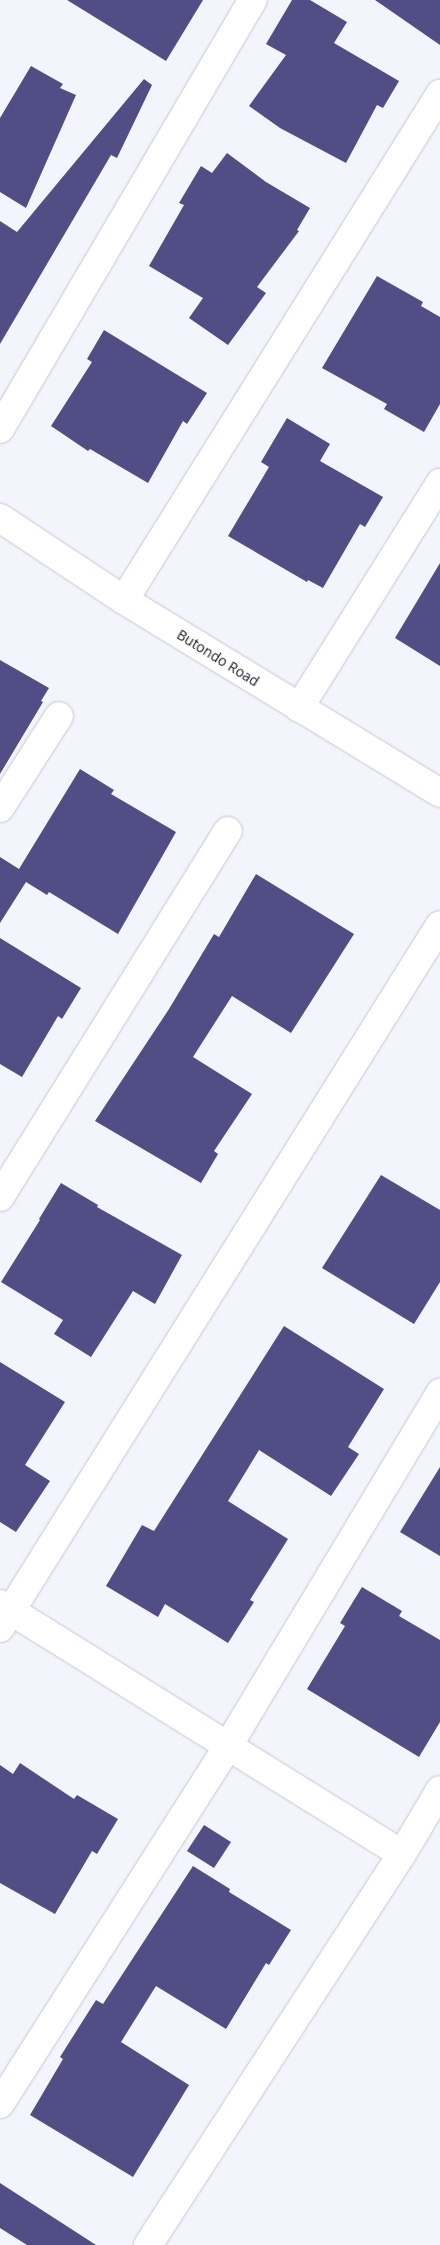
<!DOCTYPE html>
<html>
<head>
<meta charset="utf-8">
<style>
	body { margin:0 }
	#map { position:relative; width:440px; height:2245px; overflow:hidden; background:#f4f4fc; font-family:"Open Sans",sans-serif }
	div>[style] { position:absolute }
	.building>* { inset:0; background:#504e84 }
	.roads { filter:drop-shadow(0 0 1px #c7c7da) drop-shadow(0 0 1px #c7c7da) }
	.minor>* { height:28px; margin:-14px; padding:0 14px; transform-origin:14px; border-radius:14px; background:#fff }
	.tertiary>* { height:28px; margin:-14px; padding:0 14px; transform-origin:14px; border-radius:14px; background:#fff }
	span { translate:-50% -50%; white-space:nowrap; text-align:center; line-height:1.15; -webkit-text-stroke:5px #fff; paint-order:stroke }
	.street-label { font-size:14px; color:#16171d }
</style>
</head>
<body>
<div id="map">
	<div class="building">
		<div style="clip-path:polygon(67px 0,203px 0,166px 61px)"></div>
		<div style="clip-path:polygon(292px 0,310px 0,347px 22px,334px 43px,399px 81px,383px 108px,377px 105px,346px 163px,280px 128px,249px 106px,286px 55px,266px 44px)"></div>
		<div style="clip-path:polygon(375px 0,440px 0,440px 45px)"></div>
		<div style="clip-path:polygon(31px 66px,63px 84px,60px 88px,76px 95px,26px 208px,0 192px,0 118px)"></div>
		<div style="clip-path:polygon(144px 79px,152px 85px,117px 158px,111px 155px,0 344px,0 221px,17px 232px)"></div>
		<div style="clip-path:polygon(227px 153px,266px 182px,310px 208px,297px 230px,299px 231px,257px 287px,266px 293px,228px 345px,189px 318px,203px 298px,149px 266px,184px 205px,179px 203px,201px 166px,212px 173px)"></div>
		<div style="clip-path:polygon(377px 276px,423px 302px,421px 306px,440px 317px,440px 404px,424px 432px,384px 409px,387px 404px,322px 368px)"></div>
		<div style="clip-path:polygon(104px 330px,207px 393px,187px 424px,183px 421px,148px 483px,90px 449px,88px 451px,51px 426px,92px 362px,87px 359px)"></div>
		<div style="clip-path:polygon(287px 418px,330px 444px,320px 461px,383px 497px,365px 527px,360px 524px,323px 588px,308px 580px,307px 582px,228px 536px,269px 467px,261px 462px)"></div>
		<div style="clip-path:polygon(440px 563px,440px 666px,395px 638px)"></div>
		<div style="clip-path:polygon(0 660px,49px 688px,41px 701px,43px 702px,0 774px)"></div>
		<div style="clip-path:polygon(80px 769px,114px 790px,111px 794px,176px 832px,118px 934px,49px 892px,47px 895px,26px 882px,0 923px,0 857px,19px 869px)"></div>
		<div style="clip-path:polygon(256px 874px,354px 934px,291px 1033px,232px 996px,193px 1057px,252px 1094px,214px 1151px,218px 1154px,201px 1183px,95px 1121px,169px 1009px,214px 934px,219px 937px)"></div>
		<div style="clip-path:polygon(0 938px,81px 988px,62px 1019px,58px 1016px,22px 1077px,0 1064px)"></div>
		<div style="clip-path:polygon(381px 1175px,440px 1210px,440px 1282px,414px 1324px,322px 1268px)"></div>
		<div style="clip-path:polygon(61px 1183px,98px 1205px,97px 1207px,182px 1255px,155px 1304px,133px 1291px,91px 1357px,54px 1334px,63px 1320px,1px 1282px,40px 1220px,39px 1219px)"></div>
		<div style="clip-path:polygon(284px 1326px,384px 1389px,348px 1447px,359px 1454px,331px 1496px,259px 1450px,228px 1501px,288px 1539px,250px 1600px,254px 1602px,228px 1643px,165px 1604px,158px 1617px,106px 1586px,142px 1525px,154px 1531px)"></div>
		<div style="clip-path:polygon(0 1362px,65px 1402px,25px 1465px,50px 1481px,16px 1532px,0 1522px)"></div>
		<div style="clip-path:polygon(440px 1467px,440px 1556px,400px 1532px)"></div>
		<div style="clip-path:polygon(362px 1587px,402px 1611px,399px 1616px,440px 1640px,440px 1722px,419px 1757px,307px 1689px,345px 1626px,340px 1623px)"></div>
		<div style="clip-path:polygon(20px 1763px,74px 1799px,77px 1795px,118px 1819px,97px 1854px,92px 1851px,55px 1914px,0 1883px,0 1765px,13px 1774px)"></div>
		<div style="clip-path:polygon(204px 1825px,231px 1842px,214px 1868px,187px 1851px)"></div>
		<div style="clip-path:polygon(193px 1866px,230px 1889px,229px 1892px,291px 1930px,269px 1965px,266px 1963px,226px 2029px,156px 1986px,121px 2042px,189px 2085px,133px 2177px,30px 2115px,63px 2059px,60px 2057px,96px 2000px,103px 2004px)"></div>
		<div style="clip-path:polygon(0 2183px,96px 2245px,27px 2245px,0 2228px)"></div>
	</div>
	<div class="roads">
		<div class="minor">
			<div style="left:0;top:429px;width:498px;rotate:-59.5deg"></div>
			<div style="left:124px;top:600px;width:597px;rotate:-58.01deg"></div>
			<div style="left:299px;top:708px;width:266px;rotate:-57.9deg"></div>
			<div style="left:0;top:808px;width:109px;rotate:-57.3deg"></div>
			<div style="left:0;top:1197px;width:431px;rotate:-58.1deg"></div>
			<div style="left:0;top:1604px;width:473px;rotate:31.9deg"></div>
			<div style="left:0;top:1628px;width:829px;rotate:-57.96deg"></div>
			<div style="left:0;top:2104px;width:424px;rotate:-57.5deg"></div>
			<div style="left:228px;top:1746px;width:412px;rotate:-59deg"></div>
			<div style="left:148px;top:2245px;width:466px;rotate:-57deg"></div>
			<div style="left:402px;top:1854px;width:74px;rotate:-59.3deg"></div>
		</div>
		<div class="tertiary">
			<div style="left:0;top:518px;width:149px;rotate:33.5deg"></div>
			<div style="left:124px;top:600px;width:370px;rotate:31.4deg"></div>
		</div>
	</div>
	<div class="street-label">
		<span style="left:218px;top:658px;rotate:32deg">Butondo Road</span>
	</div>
</div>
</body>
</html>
